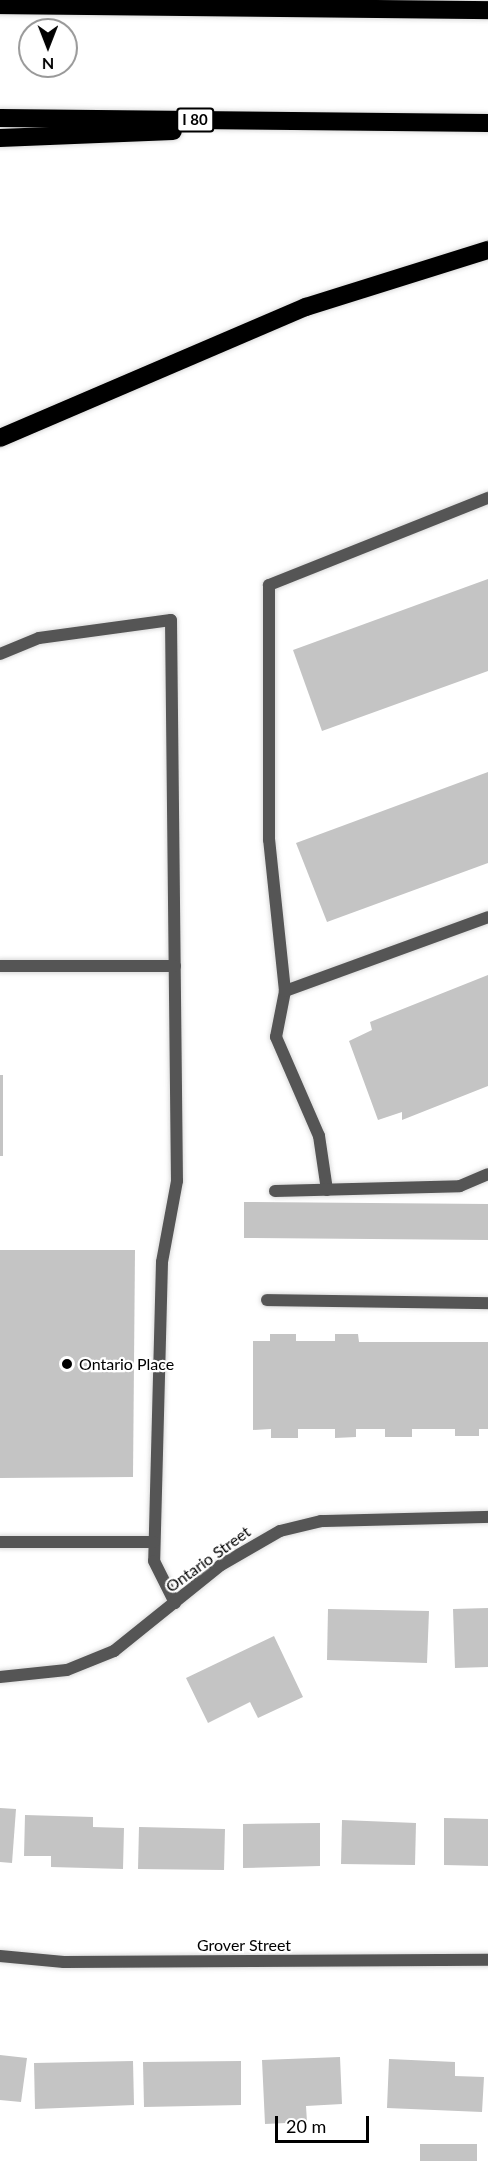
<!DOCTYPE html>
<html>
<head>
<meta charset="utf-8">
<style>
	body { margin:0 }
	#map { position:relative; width:488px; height:2161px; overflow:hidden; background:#fff; font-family:Lato,sans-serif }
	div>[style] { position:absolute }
	.building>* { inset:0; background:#c4c4c4 }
	.roads { filter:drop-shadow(0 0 2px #dbdbdb) drop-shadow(0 0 2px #dbdbdb) }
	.service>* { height:12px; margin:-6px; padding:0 6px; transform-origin:6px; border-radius:6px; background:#555 }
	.minor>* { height:12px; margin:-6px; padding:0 6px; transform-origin:6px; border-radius:6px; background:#555 }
	.tertiary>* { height:12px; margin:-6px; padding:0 6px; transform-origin:6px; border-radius:6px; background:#555 }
	.motorway>* { height:18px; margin:-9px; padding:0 9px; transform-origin:9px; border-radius:9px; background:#000 }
	.dots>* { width:16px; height:16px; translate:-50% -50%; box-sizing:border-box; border:3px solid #fff; border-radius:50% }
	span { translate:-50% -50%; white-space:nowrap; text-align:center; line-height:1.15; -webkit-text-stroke:4.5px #fff; paint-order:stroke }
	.shield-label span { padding:2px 4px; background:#fff; border:2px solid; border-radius:4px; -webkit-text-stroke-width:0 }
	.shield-label { font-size:15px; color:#000; font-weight:700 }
	.poi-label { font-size:16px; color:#000 }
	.left { translate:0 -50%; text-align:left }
	.street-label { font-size:16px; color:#000 }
	.north { position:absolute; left:18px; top:18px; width:60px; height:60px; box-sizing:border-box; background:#fff; border:2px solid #999; border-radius:50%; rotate:180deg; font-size:16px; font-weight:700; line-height:24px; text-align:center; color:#000 }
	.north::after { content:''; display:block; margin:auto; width:21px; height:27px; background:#000; clip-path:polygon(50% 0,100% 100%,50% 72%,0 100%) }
	.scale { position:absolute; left:275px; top:2116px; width:94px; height:27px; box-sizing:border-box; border:3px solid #000; border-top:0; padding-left:8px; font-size:18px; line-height:21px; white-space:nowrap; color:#000; -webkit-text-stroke:4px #fff; paint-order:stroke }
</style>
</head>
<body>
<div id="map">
	<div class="building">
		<div style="clip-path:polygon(488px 579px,488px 671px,322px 731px,293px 650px)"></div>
		<div style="clip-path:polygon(488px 772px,488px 863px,327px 922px,296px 843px)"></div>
		<div style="clip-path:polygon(488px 975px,488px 1086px,402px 1120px,402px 1112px,378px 1120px,349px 1041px,372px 1030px,370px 1022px)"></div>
		<div style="clip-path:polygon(0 1075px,3px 1075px,3px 1156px,0 1156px)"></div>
		<div style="clip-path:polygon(244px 1202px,488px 1204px,488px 1240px,244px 1238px)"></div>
		<div style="clip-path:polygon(0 1250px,135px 1250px,133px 1477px,0 1478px)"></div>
		<div style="clip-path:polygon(270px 1334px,296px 1334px,296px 1341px,335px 1341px,335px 1334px,358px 1334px,359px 1342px,488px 1342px,488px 1429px,479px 1429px,479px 1436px,455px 1436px,455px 1429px,412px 1429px,412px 1437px,385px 1437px,385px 1429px,356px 1429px,356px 1437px,335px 1438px,335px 1429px,298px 1429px,298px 1438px,271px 1438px,271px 1429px,253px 1430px,253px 1341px,270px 1341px)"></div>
		<div style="clip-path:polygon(488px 1608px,488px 1667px,455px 1668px,453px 1609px)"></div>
		<div style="clip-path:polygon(328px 1609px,429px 1611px,427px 1663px,327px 1660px)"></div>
		<div style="clip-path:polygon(274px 1636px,303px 1697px,258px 1718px,250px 1702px,208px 1723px,186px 1678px)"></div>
		<div style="clip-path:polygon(0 1808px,16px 1809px,12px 1863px,0 1862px)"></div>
		<div style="clip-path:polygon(25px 1815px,93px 1817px,93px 1827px,124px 1828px,123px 1869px,51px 1867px,51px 1856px,24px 1856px)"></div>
		<div style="clip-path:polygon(444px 1818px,488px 1819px,488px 1866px,444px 1865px)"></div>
		<div style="clip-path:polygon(342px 1820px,416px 1823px,415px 1865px,341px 1864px)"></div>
		<div style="clip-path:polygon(320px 1823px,320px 1866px,243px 1868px,243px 1824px)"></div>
		<div style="clip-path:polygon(139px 1827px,225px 1829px,224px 1870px,138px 1869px)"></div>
		<div style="clip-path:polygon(0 2055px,27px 2058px,21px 2102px,0 2100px)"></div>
		<div style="clip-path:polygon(340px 2057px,342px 2104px,306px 2106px,307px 2122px,265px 2124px,262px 2060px)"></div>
		<div style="clip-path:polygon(389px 2059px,455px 2062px,455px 2076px,484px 2077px,482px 2112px,387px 2108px)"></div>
		<div style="clip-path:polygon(133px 2061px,134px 2105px,35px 2109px,34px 2063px)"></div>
		<div style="clip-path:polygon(241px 2061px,241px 2105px,144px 2107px,143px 2062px)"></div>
		<div style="clip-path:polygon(420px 2144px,477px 2144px,477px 2161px,420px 2161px)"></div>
	</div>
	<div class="roads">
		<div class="service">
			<div style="left:0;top:654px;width:42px;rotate:-22.3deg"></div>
			<div style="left:39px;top:638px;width:133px;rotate:-7.8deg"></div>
			<div style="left:171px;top:620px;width:561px;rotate:89.39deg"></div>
			<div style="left:177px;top:1181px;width:82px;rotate:100.5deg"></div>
			<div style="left:162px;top:1262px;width:299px;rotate:91.5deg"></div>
			<div style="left:154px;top:1561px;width:47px;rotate:63.4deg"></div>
			<div style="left:0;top:966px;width:175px"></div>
			<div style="left:285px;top:991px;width:216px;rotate:-20deg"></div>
			<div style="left:327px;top:1190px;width:55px;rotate:-98.4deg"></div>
			<div style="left:319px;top:1136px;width:108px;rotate:-113.5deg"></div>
			<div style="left:276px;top:1037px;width:47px;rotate:-78.9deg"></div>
			<div style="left:285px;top:991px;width:152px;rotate:-96deg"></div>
			<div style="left:269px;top:840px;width:255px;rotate:-90deg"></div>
			<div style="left:269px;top:585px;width:236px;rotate:-21.7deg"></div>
			<div style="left:275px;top:1191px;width:185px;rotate:-1.5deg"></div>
			<div style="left:460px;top:1186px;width:30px;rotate:-23deg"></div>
			<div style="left:267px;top:1300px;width:221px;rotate:0.8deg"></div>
			<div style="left:0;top:1542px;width:154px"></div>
		</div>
		<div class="minor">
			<div style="left:0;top:1677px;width:67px;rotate:-6deg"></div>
			<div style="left:67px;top:1670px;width:51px;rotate:-22deg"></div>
			<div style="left:114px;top:1651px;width:137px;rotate:-38.8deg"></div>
			<div style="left:221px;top:1565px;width:68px;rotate:-30deg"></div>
			<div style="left:280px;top:1531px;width:42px;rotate:-13.7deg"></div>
			<div style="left:321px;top:1521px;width:167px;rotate:-1.4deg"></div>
		</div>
		<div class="tertiary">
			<div style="left:0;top:1956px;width:64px;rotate:5.4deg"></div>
			<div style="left:64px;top:1962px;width:424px;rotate:-0.3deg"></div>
		</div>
		<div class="motorway">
			<div style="left:0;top:5px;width:488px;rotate:0.6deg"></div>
			<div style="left:0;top:118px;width:488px;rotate:0.6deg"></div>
			<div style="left:0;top:138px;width:173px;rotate:-2.3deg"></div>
			<div style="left:0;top:438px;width:333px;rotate:-23.2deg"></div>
			<div style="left:306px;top:307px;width:191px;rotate:-17.4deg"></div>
		</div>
	</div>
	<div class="dots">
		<div style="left:67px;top:1364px;background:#000"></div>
	</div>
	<div class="shield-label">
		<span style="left:195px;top:120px">I 80</span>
	</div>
	<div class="poi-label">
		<span class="left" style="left:79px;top:1364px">Ontario Place</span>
	</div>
	<div class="street-label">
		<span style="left:208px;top:1559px;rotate:-36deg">Ontario Street</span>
		<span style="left:244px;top:1945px">Grover Street</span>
	</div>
	<div class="north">N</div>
	<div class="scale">20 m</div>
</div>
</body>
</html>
